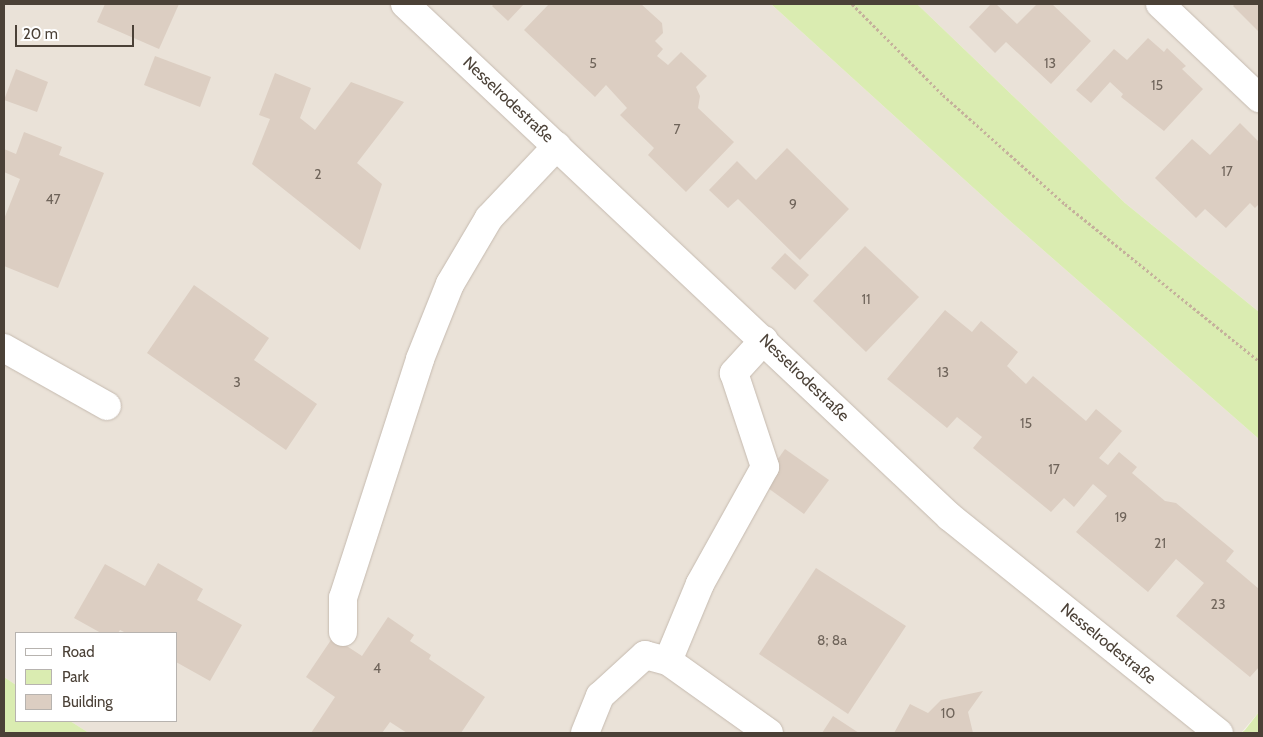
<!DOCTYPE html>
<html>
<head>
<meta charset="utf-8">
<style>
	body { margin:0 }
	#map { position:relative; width:1263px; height:737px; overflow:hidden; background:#f6f1ea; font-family:Cabin,sans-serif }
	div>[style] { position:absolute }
	.residential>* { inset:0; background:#eae2d8 }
	.green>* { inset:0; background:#daecb1 }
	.building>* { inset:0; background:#dccec2 }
	.path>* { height:3px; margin-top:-1.5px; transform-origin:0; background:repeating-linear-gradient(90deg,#c5b19c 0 2.5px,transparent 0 5px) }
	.roads { filter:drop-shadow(0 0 1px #c5baaf) drop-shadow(0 0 1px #c5baaf) }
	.minor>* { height:28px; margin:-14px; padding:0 14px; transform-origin:14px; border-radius:14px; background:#fff }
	span { translate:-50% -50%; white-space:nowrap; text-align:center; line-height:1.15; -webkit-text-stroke:4px #fff; paint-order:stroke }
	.number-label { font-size:14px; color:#6f645a }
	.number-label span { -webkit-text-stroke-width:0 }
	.street-label { font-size:16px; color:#4b4137 }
	.frame { position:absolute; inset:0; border:5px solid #4b4137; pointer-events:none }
	.legend { position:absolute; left:15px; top:632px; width:162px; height:90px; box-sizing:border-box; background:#fff; border:1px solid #b7b3af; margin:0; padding:6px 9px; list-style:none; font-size:15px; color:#4b4137 }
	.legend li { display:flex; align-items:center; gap:10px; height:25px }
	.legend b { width:25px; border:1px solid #b7b3af }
	.scale { position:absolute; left:15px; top:25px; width:119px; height:22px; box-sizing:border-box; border:2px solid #4b4137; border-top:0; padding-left:6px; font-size:15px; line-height:18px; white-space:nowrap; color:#4b4137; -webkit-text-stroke:4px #fff; paint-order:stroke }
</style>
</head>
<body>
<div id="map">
	<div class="residential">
		<div style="clip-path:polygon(4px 4px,771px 4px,1010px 221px,1259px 439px,1259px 712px,1241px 733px,89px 733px,70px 721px,176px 721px,176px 633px,16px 633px,16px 685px,4px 677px)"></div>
		<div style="clip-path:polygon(917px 4px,1259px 4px,1259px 312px,1125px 203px)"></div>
	</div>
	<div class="green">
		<div style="clip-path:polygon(771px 4px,917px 4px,1125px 203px,1259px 312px,1259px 439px,1010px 221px)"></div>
		<div style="clip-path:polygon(4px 677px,16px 685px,16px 721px,70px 721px,89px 733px,4px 733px)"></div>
		<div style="clip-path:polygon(1259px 712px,1259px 733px,1241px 733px,1245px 730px)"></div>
	</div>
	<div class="building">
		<div style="clip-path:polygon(105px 4px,179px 4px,159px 49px,97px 22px)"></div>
		<div style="clip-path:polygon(494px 4px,524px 4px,508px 21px,492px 6px)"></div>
		<div style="clip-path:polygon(549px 4px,641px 4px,662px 23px,663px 33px,655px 41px,663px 49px,657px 56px,668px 65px,681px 52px,707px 76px,696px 87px,700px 96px,698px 108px,734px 142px,686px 192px,648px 155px,654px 148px,620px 115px,627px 108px,606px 85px,595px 97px,524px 30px)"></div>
		<div style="clip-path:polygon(991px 4px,996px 4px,1017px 24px,1037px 4px,1052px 4px,1091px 41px,1051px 84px,1006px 42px,995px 53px,969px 27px)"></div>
		<div style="clip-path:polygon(1235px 4px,1259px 4px,1259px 32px,1233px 6px)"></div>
		<div style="clip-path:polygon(1148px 38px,1164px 52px,1167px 48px,1186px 66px,1182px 69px,1203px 89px,1164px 131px,1121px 97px,1123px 94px,1110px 82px,1091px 103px,1076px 90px,1114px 49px,1127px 60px)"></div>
		<div style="clip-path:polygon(155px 56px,211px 77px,200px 107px,144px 85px)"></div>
		<div style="clip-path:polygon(16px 69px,48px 82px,37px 112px,4px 100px)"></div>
		<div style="clip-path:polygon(275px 73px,311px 88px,300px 118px,315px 130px,351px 82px,404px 102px,357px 163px,382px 184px,360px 250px,252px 164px,270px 119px,259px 115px)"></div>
		<div style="clip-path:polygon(1240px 123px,1259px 142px,1259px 204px,1255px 208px,1250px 203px,1226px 228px,1205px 209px,1196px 218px,1155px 178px,1192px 139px,1210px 155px)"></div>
		<div style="clip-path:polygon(24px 132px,62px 147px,59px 155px,104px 173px,58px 288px,4px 266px,4px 219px,20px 179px,4px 172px,4px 149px,16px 154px)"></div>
		<div style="clip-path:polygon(787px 148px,849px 209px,800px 260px,738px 199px,728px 208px,709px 190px,737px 161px,756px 180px)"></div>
		<div style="clip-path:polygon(865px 246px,919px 297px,866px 352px,813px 301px)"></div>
		<div style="clip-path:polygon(785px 253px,809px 275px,795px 290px,771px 268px)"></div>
		<div style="clip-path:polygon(194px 285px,269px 338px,254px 360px,317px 404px,286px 450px,147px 353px)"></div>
		<div style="clip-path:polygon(945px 310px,972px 332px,981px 321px,1018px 352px,1007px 366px,1026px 384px,1033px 376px,1086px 421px,1096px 409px,1122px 431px,1099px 458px,1108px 465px,1119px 452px,1137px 467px,1132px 473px,1165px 501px,1176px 503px,1234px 551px,1226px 561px,1259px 589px,1259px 667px,1250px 677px,1176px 616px,1204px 583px,1176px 559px,1148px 592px,1076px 532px,1107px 496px,1093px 484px,1074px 507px,1064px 498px,1051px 512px,973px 448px,982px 437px,957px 417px,947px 428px,887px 379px)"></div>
		<div style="clip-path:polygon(785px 449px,829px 480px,804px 514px,761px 483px)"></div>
		<div style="clip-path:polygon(158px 563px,203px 589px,197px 600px,242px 625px,210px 681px,176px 662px,176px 633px,126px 633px,120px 630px,118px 633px,101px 633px,74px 618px,105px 564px,145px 586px)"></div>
		<div style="clip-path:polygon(816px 568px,906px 626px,848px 714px,759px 654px)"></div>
		<div style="clip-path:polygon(388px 617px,414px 635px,410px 641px,431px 655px,429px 659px,485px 697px,461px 733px,407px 733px,390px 722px,382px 733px,311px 733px,335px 697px,306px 677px,333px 637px,362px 656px)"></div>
		<div style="clip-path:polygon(983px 691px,968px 712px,973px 733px,894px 733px,910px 704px,928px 713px,941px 700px)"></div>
		<div style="clip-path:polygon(833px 716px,859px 733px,822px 733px)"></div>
	</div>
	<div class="path">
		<div style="left:852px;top:4px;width:129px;rotate:45deg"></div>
		<div style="left:943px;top:95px;width:164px;rotate:41.8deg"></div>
		<div style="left:1065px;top:204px;width:250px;rotate:39deg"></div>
	</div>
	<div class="roads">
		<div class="minor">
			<div style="left:405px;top:4px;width:748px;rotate:43.27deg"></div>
			<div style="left:950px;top:517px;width:345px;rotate:38.8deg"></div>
			<div style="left:1160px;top:4px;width:137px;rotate:43.5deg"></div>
			<div style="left:764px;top:340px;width:45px;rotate:132.3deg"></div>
			<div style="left:734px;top:373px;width:99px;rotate:71.7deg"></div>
			<div style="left:765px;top:467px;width:134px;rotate:119.1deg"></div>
			<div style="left:700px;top:584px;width:83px;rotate:112.6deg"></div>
			<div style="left:668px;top:661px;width:124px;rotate:35.5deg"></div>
			<div style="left:4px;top:348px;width:118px;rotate:29.4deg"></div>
			<div style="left:343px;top:632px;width:34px;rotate:-90deg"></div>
			<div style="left:343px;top:598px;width:251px;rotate:-72.1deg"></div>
			<div style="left:420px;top:359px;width:81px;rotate:-68.2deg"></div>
			<div style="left:450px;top:284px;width:77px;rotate:-59.4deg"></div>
			<div style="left:489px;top:218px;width:99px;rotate:-46.6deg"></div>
			<div style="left:585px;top:733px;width:40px;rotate:-68deg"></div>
			<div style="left:600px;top:696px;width:61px;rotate:-42.3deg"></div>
			<div style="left:645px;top:655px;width:24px;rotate:15deg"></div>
		</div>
	</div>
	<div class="number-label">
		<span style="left:593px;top:63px">5</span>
		<span style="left:1050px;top:63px">13</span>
		<span style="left:1157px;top:85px">15</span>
		<span style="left:677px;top:129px">7</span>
		<span style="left:1227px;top:171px">17</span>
		<span style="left:318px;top:174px">2</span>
		<span style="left:53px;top:199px">47</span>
		<span style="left:793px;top:204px">9</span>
		<span style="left:866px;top:299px">11</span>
		<span style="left:943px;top:372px">13</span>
		<span style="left:237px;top:382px">3</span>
		<span style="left:1026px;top:423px">15</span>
		<span style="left:1054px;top:469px">17</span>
		<span style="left:1121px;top:517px">19</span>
		<span style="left:1160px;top:543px">21</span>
		<span style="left:1218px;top:604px">23</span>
		<span style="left:832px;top:640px">8; 8a</span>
		<span style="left:377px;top:668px">4</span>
		<span style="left:948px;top:713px">10</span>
	</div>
	<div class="street-label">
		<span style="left:508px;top:100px;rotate:43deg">Nesselrodestraße</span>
		<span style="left:804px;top:378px;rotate:44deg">Nesselrodestraße</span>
		<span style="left:1108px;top:644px;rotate:39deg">Nesselrodestraße</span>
	</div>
	<div class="frame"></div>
	<ul class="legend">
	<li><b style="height:6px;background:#fff"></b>Road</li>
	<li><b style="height:14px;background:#daecb1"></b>Park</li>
	<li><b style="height:14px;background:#dccec2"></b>Building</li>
	</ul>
	<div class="scale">20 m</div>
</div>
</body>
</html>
